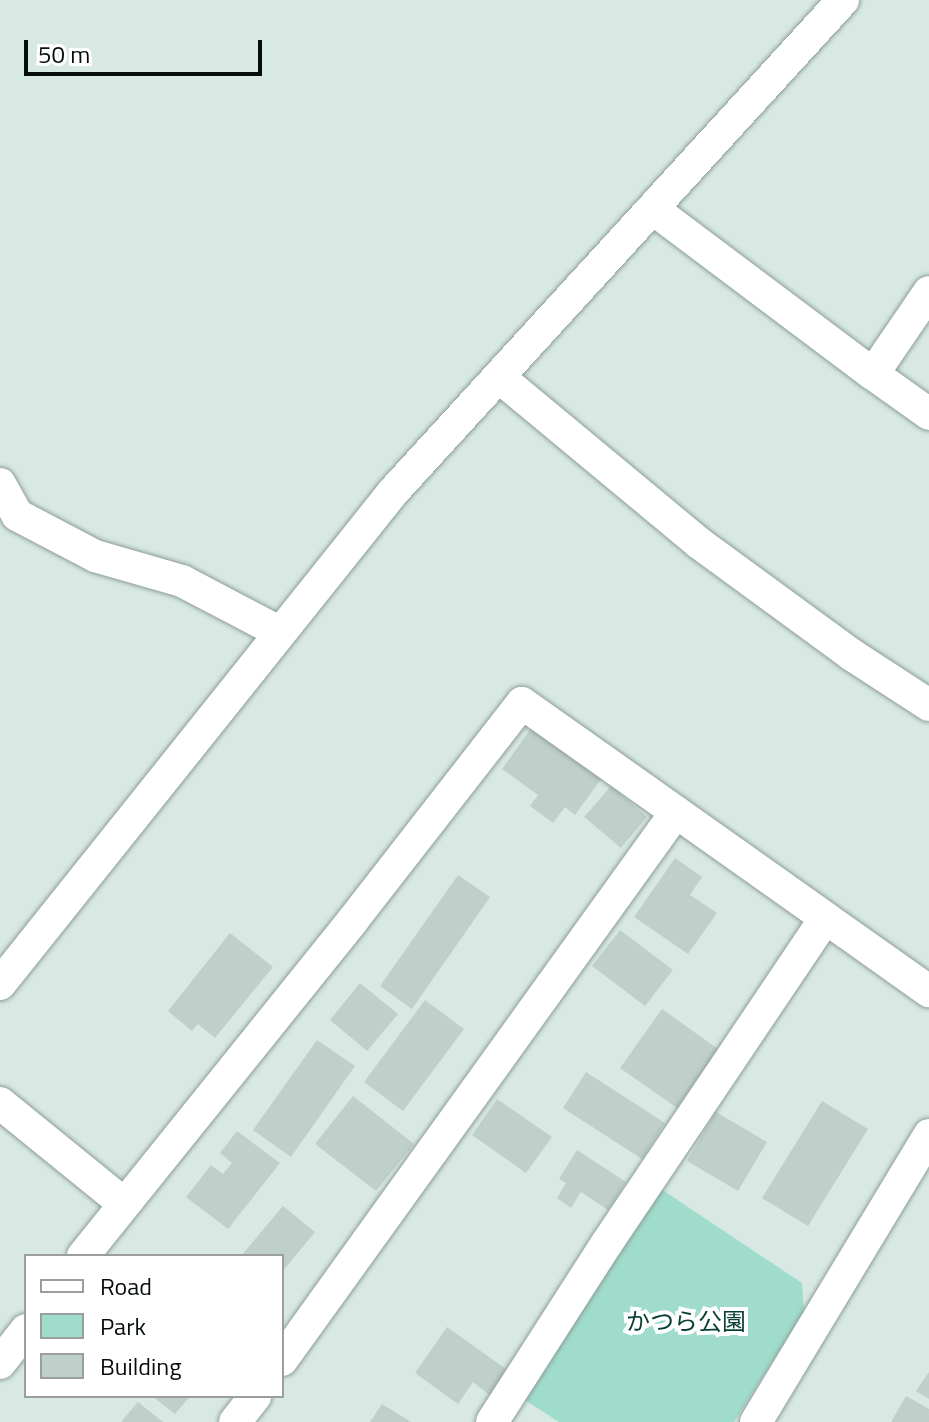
<!DOCTYPE html>
<html>
<head>
<meta charset="utf-8">
<style>
	body { margin:0 }
	#map { position:relative; width:929px; height:1422px; overflow:hidden; background:#d8e9e4; font-family:"Titillium Web","Noto Sans JP",sans-serif }
	div>[style] { position:absolute }
	.green>* { inset:0; background:#a0dccc }
	.building>* { inset:0; background:#bfcfca }
	.roads { filter:drop-shadow(0 0 2px #8d9d98) drop-shadow(0 0 2px #8d9d98) }
	.minor>* { height:32px; margin:-16px; padding:0 16px; transform-origin:16px; border-radius:16px; background:#fff }
	span { translate:-50% -50%; white-space:nowrap; text-align:center; line-height:1.15; -webkit-text-stroke:8px #fff; paint-order:stroke }
	.park-label { font-size:24px; color:#073f34 }
	.legend { position:absolute; left:24px; top:1254px; width:260px; height:144px; box-sizing:border-box; background:#fff; border:2px solid #9c9e9d; margin:0; padding:10px 14px; list-style:none; font-size:24px; color:#070d0b }
	.legend li { display:flex; align-items:center; gap:16px; height:40px }
	.legend b { width:40px; border:2px solid #9c9e9d }
	.scale { position:absolute; left:24px; top:40px; width:238px; height:36px; box-sizing:border-box; border:4px solid #070d0b; border-top:0; padding-left:10px; font-size:24px; line-height:28px; white-space:nowrap; color:#070d0b; -webkit-text-stroke:6px #fff; paint-order:stroke }
</style>
</head>
<body>
<div id="map">
	<div class="green">
		<div style="clip-path:polygon(661px 1189px,802px 1283px,804px 1312px,734px 1422px,559px 1422px,522px 1398px)"></div>
	</div>
	<div class="building">
		<div style="clip-path:polygon(532px 727px,602px 778px,575px 815px,565px 807px,553px 823px,530px 806px,538px 795px,502px 769px)"></div>
		<div style="clip-path:polygon(611px 786px,647px 817px,621px 848px,584px 817px)"></div>
		<div style="clip-path:polygon(675px 858px,702px 877px,690px 895px,717px 913px,688px 954px,634px 917px)"></div>
		<div style="clip-path:polygon(458px 875px,490px 897px,412px 1009px,380px 986px)"></div>
		<div style="clip-path:polygon(620px 930px,673px 970px,645px 1006px,592px 966px)"></div>
		<div style="clip-path:polygon(230px 933px,273px 967px,215px 1038px,198px 1024px,192px 1031px,168px 1011px)"></div>
		<div style="clip-path:polygon(360px 983px,398px 1014px,367px 1051px,330px 1020px)"></div>
		<div style="clip-path:polygon(425px 1000px,464px 1029px,403px 1111px,364px 1082px)"></div>
		<div style="clip-path:polygon(662px 1009px,718px 1049px,677px 1108px,620px 1068px)"></div>
		<div style="clip-path:polygon(317px 1040px,355px 1066px,291px 1157px,253px 1130px)"></div>
		<div style="clip-path:polygon(586px 1072px,665px 1123px,642px 1159px,563px 1108px)"></div>
		<div style="clip-path:polygon(353px 1096px,414px 1144px,376px 1191px,315px 1144px)"></div>
		<div style="clip-path:polygon(497px 1099px,552px 1137px,526px 1173px,472px 1135px)"></div>
		<div style="clip-path:polygon(822px 1101px,868px 1129px,808px 1226px,762px 1198px)"></div>
		<div style="clip-path:polygon(716px 1112px,767px 1142px,738px 1191px,687px 1161px)"></div>
		<div style="clip-path:polygon(237px 1131px,280px 1163px,228px 1229px,186px 1197px,211px 1165px,223px 1174px,232px 1163px,220px 1153px)"></div>
		<div style="clip-path:polygon(577px 1150px,626px 1182px,608px 1210px,581px 1192px,571px 1208px,557px 1198px,566px 1183px,559px 1179px)"></div>
		<div style="clip-path:polygon(283px 1206px,315px 1232px,282px 1272px,282px 1256px,241px 1256px)"></div>
		<div style="clip-path:polygon(447px 1327px,510px 1372px,492px 1397px,473px 1382px,458px 1404px,415px 1373px)"></div>
		<div style="clip-path:polygon(929px 1372px,929px 1399px,916px 1391px)"></div>
		<div style="clip-path:polygon(152px 1396px,190px 1396px,175px 1414px)"></div>
		<div style="clip-path:polygon(906px 1396px,929px 1409px,929px 1422px,891px 1422px)"></div>
		<div style="clip-path:polygon(138px 1402px,163px 1422px,121px 1422px)"></div>
		<div style="clip-path:polygon(382px 1404px,411px 1422px,370px 1422px)"></div>
	</div>
	<div class="roads">
		<div class="minor">
			<div style="left:653px;top:209px;width:275px;rotate:36.9deg"></div>
			<div style="left:873px;top:374px;width:99px;rotate:-55.7deg"></div>
			<div style="left:873px;top:374px;width:69px;rotate:35.5deg"></div>
			<div style="left:499px;top:377px;width:260px;rotate:39.7deg"></div>
			<div style="left:699px;top:543px;width:190px;rotate:36.2deg"></div>
			<div style="left:852px;top:655px;width:92px;rotate:33deg"></div>
			<div style="left:0;top:484px;width:35px;rotate:61deg"></div>
			<div style="left:17px;top:515px;width:88px;rotate:27.7deg"></div>
			<div style="left:95px;top:556px;width:91px;rotate:16deg"></div>
			<div style="left:182px;top:581px;width:110px;rotate:27.7deg"></div>
			<div style="left:0;top:984px;width:630px;rotate:-51.38deg"></div>
			<div style="left:393px;top:492px;width:667px;rotate:-47.55deg"></div>
			<div style="left:0;top:1103px;width:159px;rotate:39.1deg"></div>
			<div style="left:83px;top:1256px;width:431px;rotate:-51.2deg"></div>
			<div style="left:353px;top:920px;width:275px;rotate:-52.1deg"></div>
			<div style="left:522px;top:703px;width:499px;rotate:35.3deg"></div>
			<div style="left:282px;top:1360px;width:675px;rotate:-54.28deg"></div>
			<div style="left:0;top:1363px;width:42px;rotate:-51.8deg"></div>
			<div style="left:235px;top:1422px;width:33px;rotate:-52deg"></div>
			<div style="left:492px;top:1422px;width:213px;rotate:-57.3deg"></div>
			<div style="left:607px;top:1243px;width:391px;rotate:-56.1deg"></div>
			<div style="left:756px;top:1422px;width:335px;rotate:-58.9deg"></div>
		</div>
	</div>
	<div class="park-label">
		<span style="left:686px;top:1322px">かつら公園</span>
	</div>
	<ul class="legend">
	<li><b style="height:10px;background:#fff"></b>Road</li>
	<li><b style="height:22px;background:#a0dccc"></b>Park</li>
	<li><b style="height:22px;background:#bfcfca"></b>Building</li>
	</ul>
	<div class="scale">50 m</div>
</div>
</body>
</html>
